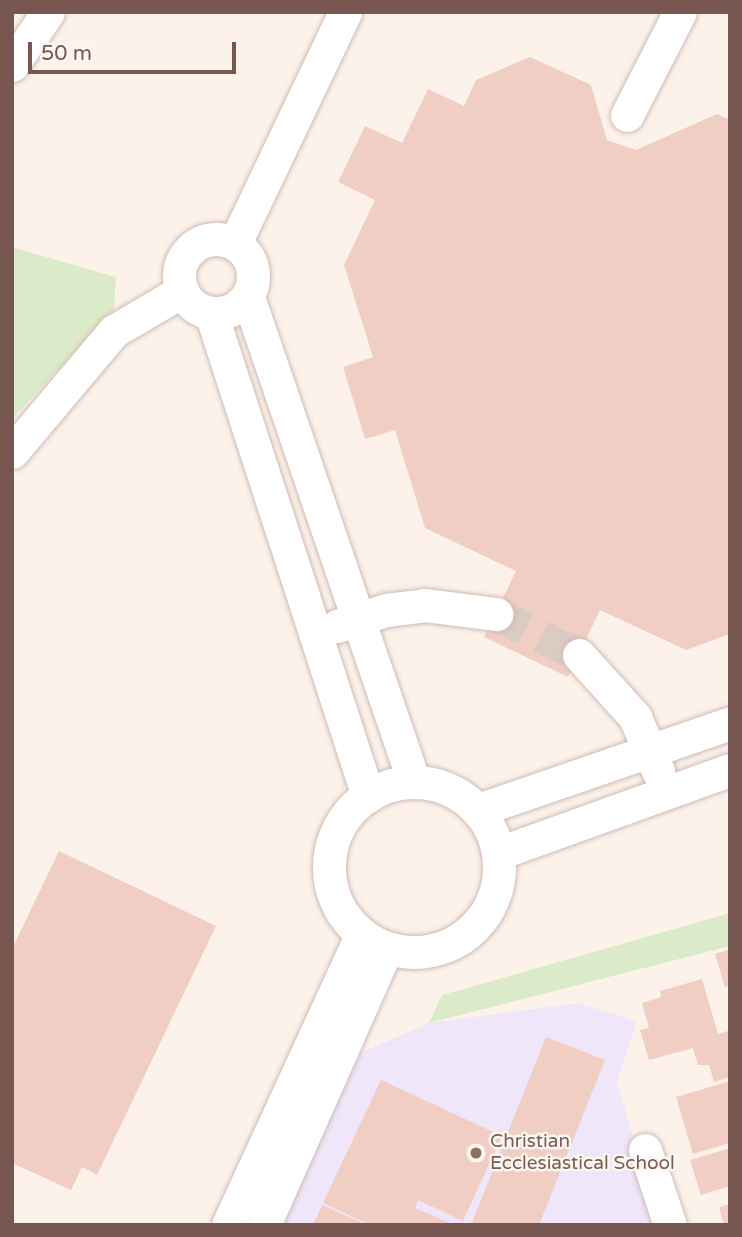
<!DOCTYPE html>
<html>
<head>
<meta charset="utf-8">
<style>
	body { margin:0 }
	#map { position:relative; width:742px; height:1237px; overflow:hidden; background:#fcf2ea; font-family:"Varela Round",sans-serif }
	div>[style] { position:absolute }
	.education>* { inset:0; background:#efe6f9 }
	.green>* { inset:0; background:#dbeac8 }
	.building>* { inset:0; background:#f0cec3 }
	.minor-tunnel>* { height:33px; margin-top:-16.5px; transform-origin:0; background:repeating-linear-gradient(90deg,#dacbc3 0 33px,transparent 0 50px) }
	.roads { filter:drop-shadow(0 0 2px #d0bbb2) drop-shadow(0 0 2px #d0bbb2) }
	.minor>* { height:33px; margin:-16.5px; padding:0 16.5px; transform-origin:16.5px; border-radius:16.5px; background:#fff }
	.minor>.ring { margin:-16.5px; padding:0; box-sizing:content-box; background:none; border:33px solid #fff; border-radius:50% }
	.dots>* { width:19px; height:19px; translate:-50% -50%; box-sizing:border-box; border:4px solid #fef7f1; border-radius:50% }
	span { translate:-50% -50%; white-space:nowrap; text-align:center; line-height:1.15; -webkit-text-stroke:5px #fef7f1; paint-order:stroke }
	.education-label { font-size:19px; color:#785e54 }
	.left { translate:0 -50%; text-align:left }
	.frame { position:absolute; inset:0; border:14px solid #76564e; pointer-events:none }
	.scale { position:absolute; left:28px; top:42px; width:208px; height:32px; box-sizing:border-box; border:4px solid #76564e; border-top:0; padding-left:9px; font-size:21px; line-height:24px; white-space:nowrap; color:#76564e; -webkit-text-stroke:5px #fef7f1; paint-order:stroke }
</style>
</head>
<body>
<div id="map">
	<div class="education">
		<div style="clip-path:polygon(579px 1003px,637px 1022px,617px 1082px,659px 1225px,280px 1225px,361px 1053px,429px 1023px)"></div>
	</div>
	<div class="green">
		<div style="clip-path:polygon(12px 247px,116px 277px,114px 309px,12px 419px)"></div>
		<div style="clip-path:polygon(730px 913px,730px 946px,429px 1023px,442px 995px)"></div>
	</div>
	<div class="building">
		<div style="clip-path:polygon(530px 57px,591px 85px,607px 140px,636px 150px,717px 114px,730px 120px,730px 634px,686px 650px,600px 610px,568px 677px,484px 637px,516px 571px,425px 528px,395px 430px,365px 439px,343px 367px,373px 357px,344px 265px,375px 200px,338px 182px,365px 126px,402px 143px,428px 89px,464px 106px,476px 80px)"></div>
		<div style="clip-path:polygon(59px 851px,216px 926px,97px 1175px,82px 1167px,71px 1190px,12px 1163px,12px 949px)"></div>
		<div style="clip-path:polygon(730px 949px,730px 986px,725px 987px,715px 954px)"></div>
		<div style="clip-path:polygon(702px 979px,718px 1034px,728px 1031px,730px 1038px,730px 1077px,714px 1082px,709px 1065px,698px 1065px,693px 1048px,649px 1060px,640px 1030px,649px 1028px,642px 1003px,661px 997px,660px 991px)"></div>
		<div style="clip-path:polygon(546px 1037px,605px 1060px,539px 1225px,471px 1225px)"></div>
		<div style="clip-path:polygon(381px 1080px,502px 1136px,463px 1221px,418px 1200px,415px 1208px,454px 1225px,370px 1225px,323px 1203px)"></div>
		<div style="clip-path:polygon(730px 1081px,730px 1143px,693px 1154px,676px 1097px)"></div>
		<div style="clip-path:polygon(730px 1148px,730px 1186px,701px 1195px,690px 1160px)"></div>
		<div style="clip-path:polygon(730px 1204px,730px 1225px,724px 1225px,719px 1207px)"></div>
		<div style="clip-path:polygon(322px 1205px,367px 1225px,313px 1225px)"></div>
	</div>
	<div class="minor-tunnel">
		<div style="left:496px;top:614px;width:93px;rotate:26.3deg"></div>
	</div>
	<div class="roads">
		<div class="minor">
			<div style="left:12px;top:65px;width:64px;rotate:-55.8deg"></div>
			<div style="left:627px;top:115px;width:116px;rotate:-62.8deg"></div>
			<div class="ring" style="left:179px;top:239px;width:41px;height:41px"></div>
			<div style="left:235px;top:243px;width:256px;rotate:-64.5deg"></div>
			<div style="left:248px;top:297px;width:513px;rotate:71.11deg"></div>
			<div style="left:211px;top:313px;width:508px;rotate:71.99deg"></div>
			<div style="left:12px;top:452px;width:158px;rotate:-49.9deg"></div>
			<div style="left:114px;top:331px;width:79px;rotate:-30.5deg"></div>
			<div style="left:337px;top:626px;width:52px;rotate:-18.1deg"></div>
			<div style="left:386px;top:610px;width:38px;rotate:-7deg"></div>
			<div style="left:424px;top:605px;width:73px;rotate:7.1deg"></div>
			<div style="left:579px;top:655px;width:84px;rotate:47.9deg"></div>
			<div style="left:635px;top:717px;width:59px;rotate:66.9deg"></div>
			<div class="ring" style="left:329px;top:782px;width:137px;height:137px"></div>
			<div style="left:478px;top:810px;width:267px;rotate:-19deg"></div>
			<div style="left:499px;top:853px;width:245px;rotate:-19.8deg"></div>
			<div style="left:645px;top:1150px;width:79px;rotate:71.6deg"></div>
			<div style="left:228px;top:1225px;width:320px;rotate:-65.3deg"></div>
			<div style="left:264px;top:1225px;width:303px;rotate:-66.1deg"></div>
		</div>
	</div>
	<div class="dots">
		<div style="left:476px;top:1153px;background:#8d6e63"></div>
	</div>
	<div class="education-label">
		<span class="left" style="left:490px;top:1153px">Christian<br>Ecclesiastical School</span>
	</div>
	<div class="frame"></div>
	<div class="scale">50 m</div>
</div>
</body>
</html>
